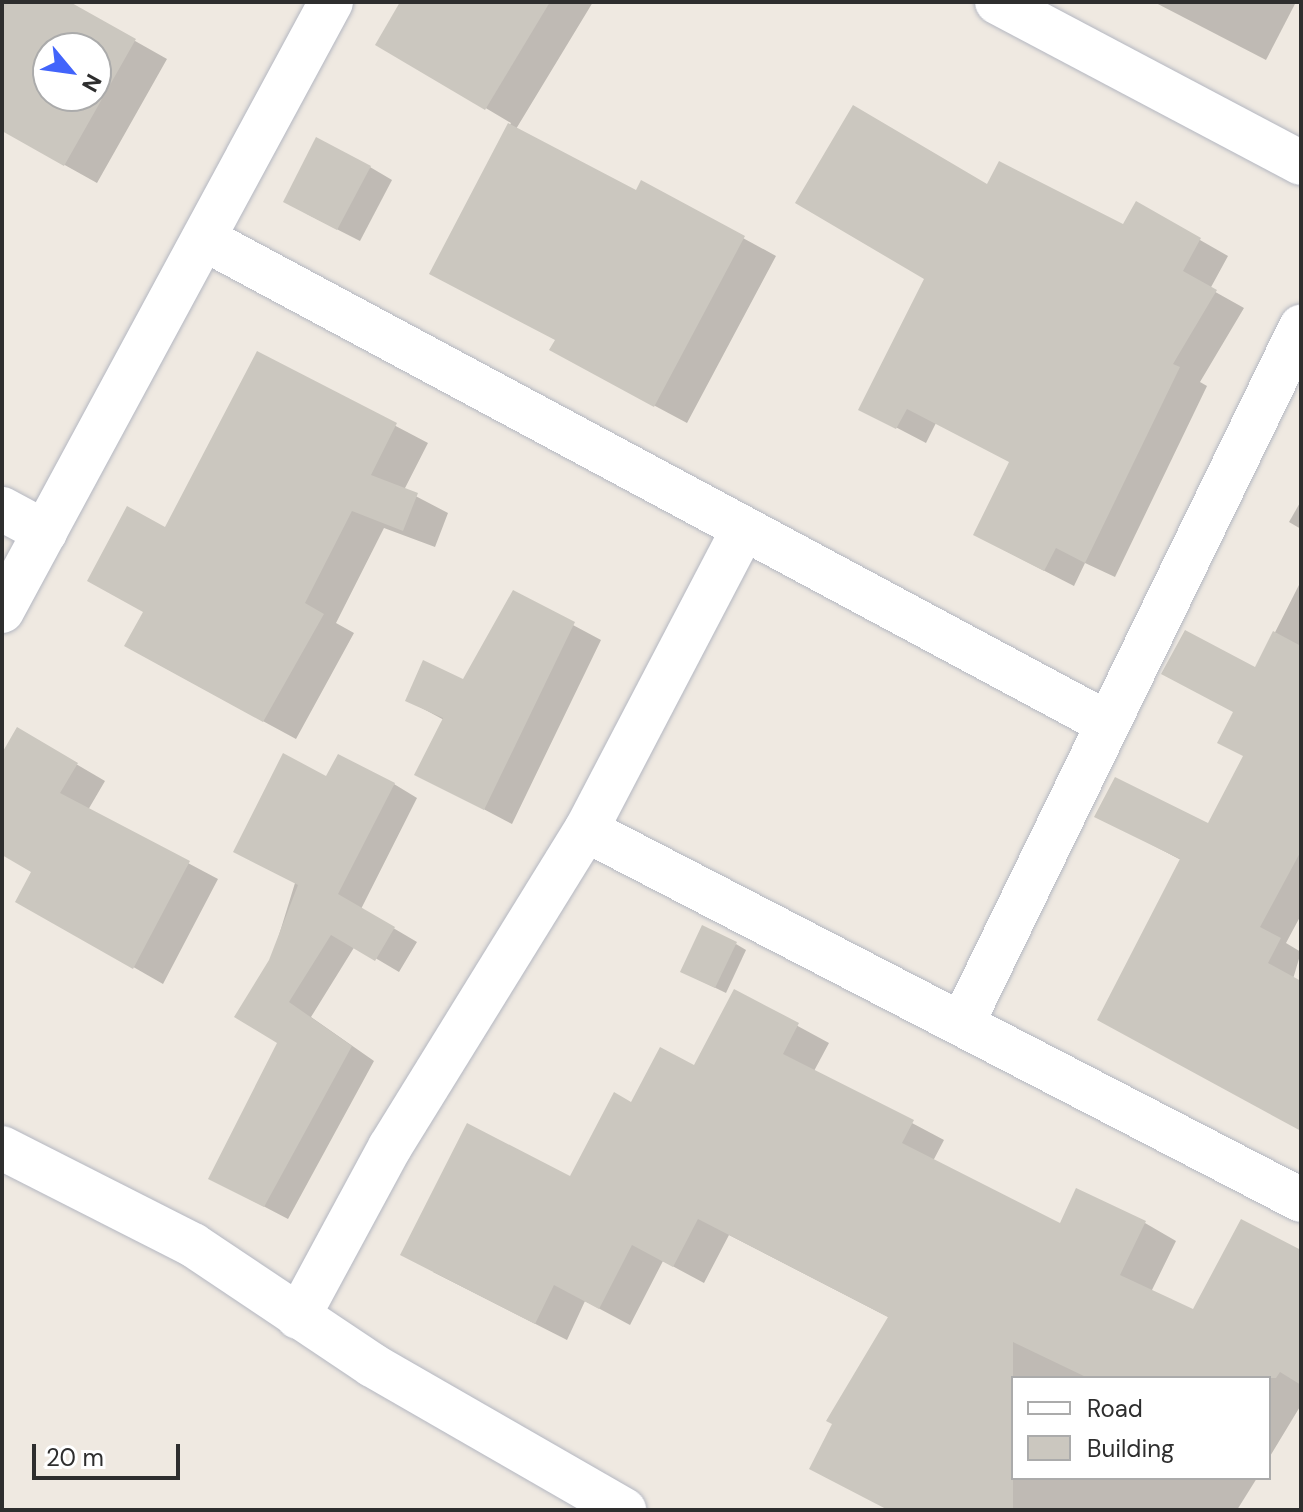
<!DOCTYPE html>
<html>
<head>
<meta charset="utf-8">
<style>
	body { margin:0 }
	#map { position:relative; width:1303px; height:1512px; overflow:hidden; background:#efe9e1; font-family:"DM Sans",sans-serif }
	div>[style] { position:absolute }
	.shadow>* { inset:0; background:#0003 }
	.building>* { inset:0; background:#cbc7bf }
	.roads { filter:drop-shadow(0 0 2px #b4b7c1) drop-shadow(0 0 2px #b4b7c1) }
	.street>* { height:44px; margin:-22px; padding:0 22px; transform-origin:22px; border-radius:22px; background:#fff }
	span { translate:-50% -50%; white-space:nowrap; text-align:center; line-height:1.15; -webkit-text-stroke:8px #fff; paint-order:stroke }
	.frame { position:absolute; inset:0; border:4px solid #2e2e2e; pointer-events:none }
	.legend { position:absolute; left:1011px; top:1376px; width:260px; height:104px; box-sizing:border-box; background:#fff; border:2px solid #ababab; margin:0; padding:10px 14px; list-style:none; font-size:24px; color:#2e2e2e }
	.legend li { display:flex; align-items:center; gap:16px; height:40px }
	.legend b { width:40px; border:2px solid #ababab }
	.north { position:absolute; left:32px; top:32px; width:80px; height:80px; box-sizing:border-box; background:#fff; border:2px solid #ababab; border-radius:50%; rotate:119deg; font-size:22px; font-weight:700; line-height:32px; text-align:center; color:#2e2e2e }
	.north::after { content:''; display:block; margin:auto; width:28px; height:36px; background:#4264fb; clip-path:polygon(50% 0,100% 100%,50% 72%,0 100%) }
	.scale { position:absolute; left:32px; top:1444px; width:148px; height:36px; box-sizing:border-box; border:4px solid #2e2e2e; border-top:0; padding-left:10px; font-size:24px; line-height:28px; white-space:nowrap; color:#2e2e2e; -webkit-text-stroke:6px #fff; paint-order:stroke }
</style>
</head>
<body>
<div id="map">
	<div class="shadow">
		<div style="clip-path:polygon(evenodd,2px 2px,66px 2px,167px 59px,97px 183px,2px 130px,2px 2px,48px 48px,96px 48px,96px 96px,48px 96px,48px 48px)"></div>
		<div style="clip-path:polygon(402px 2px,593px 2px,516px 129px,636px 192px,642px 183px,776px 256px,687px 423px,584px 368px,557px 340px,432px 273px,511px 123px,378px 44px)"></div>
		<div style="clip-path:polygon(1154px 2px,1296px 2px,1266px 60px)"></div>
		<div style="clip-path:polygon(370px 167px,392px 180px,360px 241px,307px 214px)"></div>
		<div style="clip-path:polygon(988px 187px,1124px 226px,1137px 204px,1228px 256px,1210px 289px,1244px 308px,1200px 382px,1207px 386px,1115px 577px,1085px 563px,1074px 586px,1004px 550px,1011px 462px,936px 423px,926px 443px,861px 409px)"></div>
		<div style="clip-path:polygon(257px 353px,428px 443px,404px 490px,448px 513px,435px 547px,384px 528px,336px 623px,354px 633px,296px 739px,158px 664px,145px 612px,166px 530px)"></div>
		<div style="clip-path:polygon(1301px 501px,1301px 529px,1289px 522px)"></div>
		<div style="clip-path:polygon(1301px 581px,1301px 915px,1286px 943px,1301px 952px,1293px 979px,1301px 983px,1301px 1130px,1181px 860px,1097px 816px,1209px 826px,1245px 756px,1256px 670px)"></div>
		<div style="clip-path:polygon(513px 593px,601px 640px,512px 824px,417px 774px,444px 720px,407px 700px,464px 681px)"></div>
		<div style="clip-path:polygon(18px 730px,105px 781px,88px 810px,218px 879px,163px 984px,18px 901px,33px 871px,2px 853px,2px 757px)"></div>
		<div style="clip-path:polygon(327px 779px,394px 784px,417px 798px,361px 909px,417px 942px,399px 972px,355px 946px,311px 1017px,374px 1061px,288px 1219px,234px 1191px,279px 1042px,271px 961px)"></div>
		<div style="clip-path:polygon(736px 944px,746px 950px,726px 993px,693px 977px)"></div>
		<div style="clip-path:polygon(735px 992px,829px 1043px,814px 1071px,944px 1140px,933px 1161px,1061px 1226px,1145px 1223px,1176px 1241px,1151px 1292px,1194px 1312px,1301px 1253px,1301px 1405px,1269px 1458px,1269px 1378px,1013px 1378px,1013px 1478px,1257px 1478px,1237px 1510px,889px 1510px,890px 1318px,729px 1235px,704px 1283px,663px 1261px,630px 1325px,585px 1301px,567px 1340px,433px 1272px,571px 1178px,632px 1105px,695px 1067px)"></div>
	</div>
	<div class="building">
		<div style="clip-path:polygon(evenodd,2px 2px,70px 2px,136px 39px,64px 166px,2px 131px,2px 2px,48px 48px,96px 48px,96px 96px,48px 96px,48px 48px)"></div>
		<div style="clip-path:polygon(400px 2px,550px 2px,485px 110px,375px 45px)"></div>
		<div style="clip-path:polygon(853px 105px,987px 184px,999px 161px,1123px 224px,1136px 201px,1201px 238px,1183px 271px,1217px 290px,1173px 364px,1180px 367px,1085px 563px,1056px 548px,1044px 571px,973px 535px,1009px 462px,907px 409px,896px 429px,858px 410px,924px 279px,795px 203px)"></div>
		<div style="clip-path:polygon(508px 123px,636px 190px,641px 180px,745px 236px,654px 407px,549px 350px,555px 340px,429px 274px)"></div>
		<div style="clip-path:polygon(316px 137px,371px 166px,337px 230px,283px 202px)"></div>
		<div style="clip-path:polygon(257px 351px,397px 423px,371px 475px,418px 493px,403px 531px,352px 511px,305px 603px,324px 614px,263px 722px,124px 646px,143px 612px,87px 581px,127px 506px,165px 527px)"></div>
		<div style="clip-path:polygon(513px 590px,575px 622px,484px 810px,414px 775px,443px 718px,405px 701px,423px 660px,463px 679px)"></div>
		<div style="clip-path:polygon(1185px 630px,1255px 667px,1273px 631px,1301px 646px,1301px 851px,1260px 927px,1281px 938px,1268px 963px,1301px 981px,1301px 1131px,1097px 1020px,1180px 859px,1094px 817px,1115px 777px,1208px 823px,1243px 756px,1217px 743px,1233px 712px,1161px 674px)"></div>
		<div style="clip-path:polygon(17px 727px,78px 763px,60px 793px,190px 861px,133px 969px,15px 902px,31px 872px,2px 855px,2px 753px)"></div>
		<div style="clip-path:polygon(283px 753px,326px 776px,338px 754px,395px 783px,338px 894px,395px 927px,375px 961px,331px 935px,289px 1002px,352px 1046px,264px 1207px,208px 1179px,277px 1043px,234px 1017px,269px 960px,298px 885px,233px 852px)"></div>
		<div style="clip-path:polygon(702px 925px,737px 942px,715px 988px,680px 972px)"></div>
		<div style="clip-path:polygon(734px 989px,799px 1023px,783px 1054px,914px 1120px,902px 1143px,1060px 1223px,1076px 1188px,1146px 1221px,1120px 1275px,1193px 1309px,1241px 1219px,1301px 1250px,1301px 1385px,1280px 1372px,1276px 1378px,1088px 1378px,1013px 1342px,1013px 1510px,888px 1510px,809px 1469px,832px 1424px,826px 1421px,888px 1317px,698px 1219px,673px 1267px,632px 1245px,599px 1309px,554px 1285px,535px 1324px,400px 1255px,467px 1123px,570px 1176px,614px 1092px,631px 1102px,660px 1047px,694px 1065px)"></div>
	</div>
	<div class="roads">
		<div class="street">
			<div style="left:997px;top:2px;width:344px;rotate:27.9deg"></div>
			<div style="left:208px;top:241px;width:1018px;rotate:28.2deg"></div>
			<div style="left:2px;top:509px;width:49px;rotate:28.1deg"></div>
			<div style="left:2px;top:611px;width:692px;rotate:-61.62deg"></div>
			<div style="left:586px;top:830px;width:805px;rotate:27.36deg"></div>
			<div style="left:964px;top:1020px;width:771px;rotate:-64.07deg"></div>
			<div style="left:2px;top:1148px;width:214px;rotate:26.9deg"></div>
			<div style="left:193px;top:1245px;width:216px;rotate:33.8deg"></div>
			<div style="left:372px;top:1365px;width:291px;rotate:29.9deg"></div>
			<div style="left:298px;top:1317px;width:193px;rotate:-61.6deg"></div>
			<div style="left:390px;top:1147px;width:373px;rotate:-58.3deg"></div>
			<div style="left:586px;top:830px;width:336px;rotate:-62.4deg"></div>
		</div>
	</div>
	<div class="frame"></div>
	<ul class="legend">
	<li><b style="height:10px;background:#fff"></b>Road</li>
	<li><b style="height:22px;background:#cbc7bf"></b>Building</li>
	</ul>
	<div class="north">N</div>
	<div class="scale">20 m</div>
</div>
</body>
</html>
